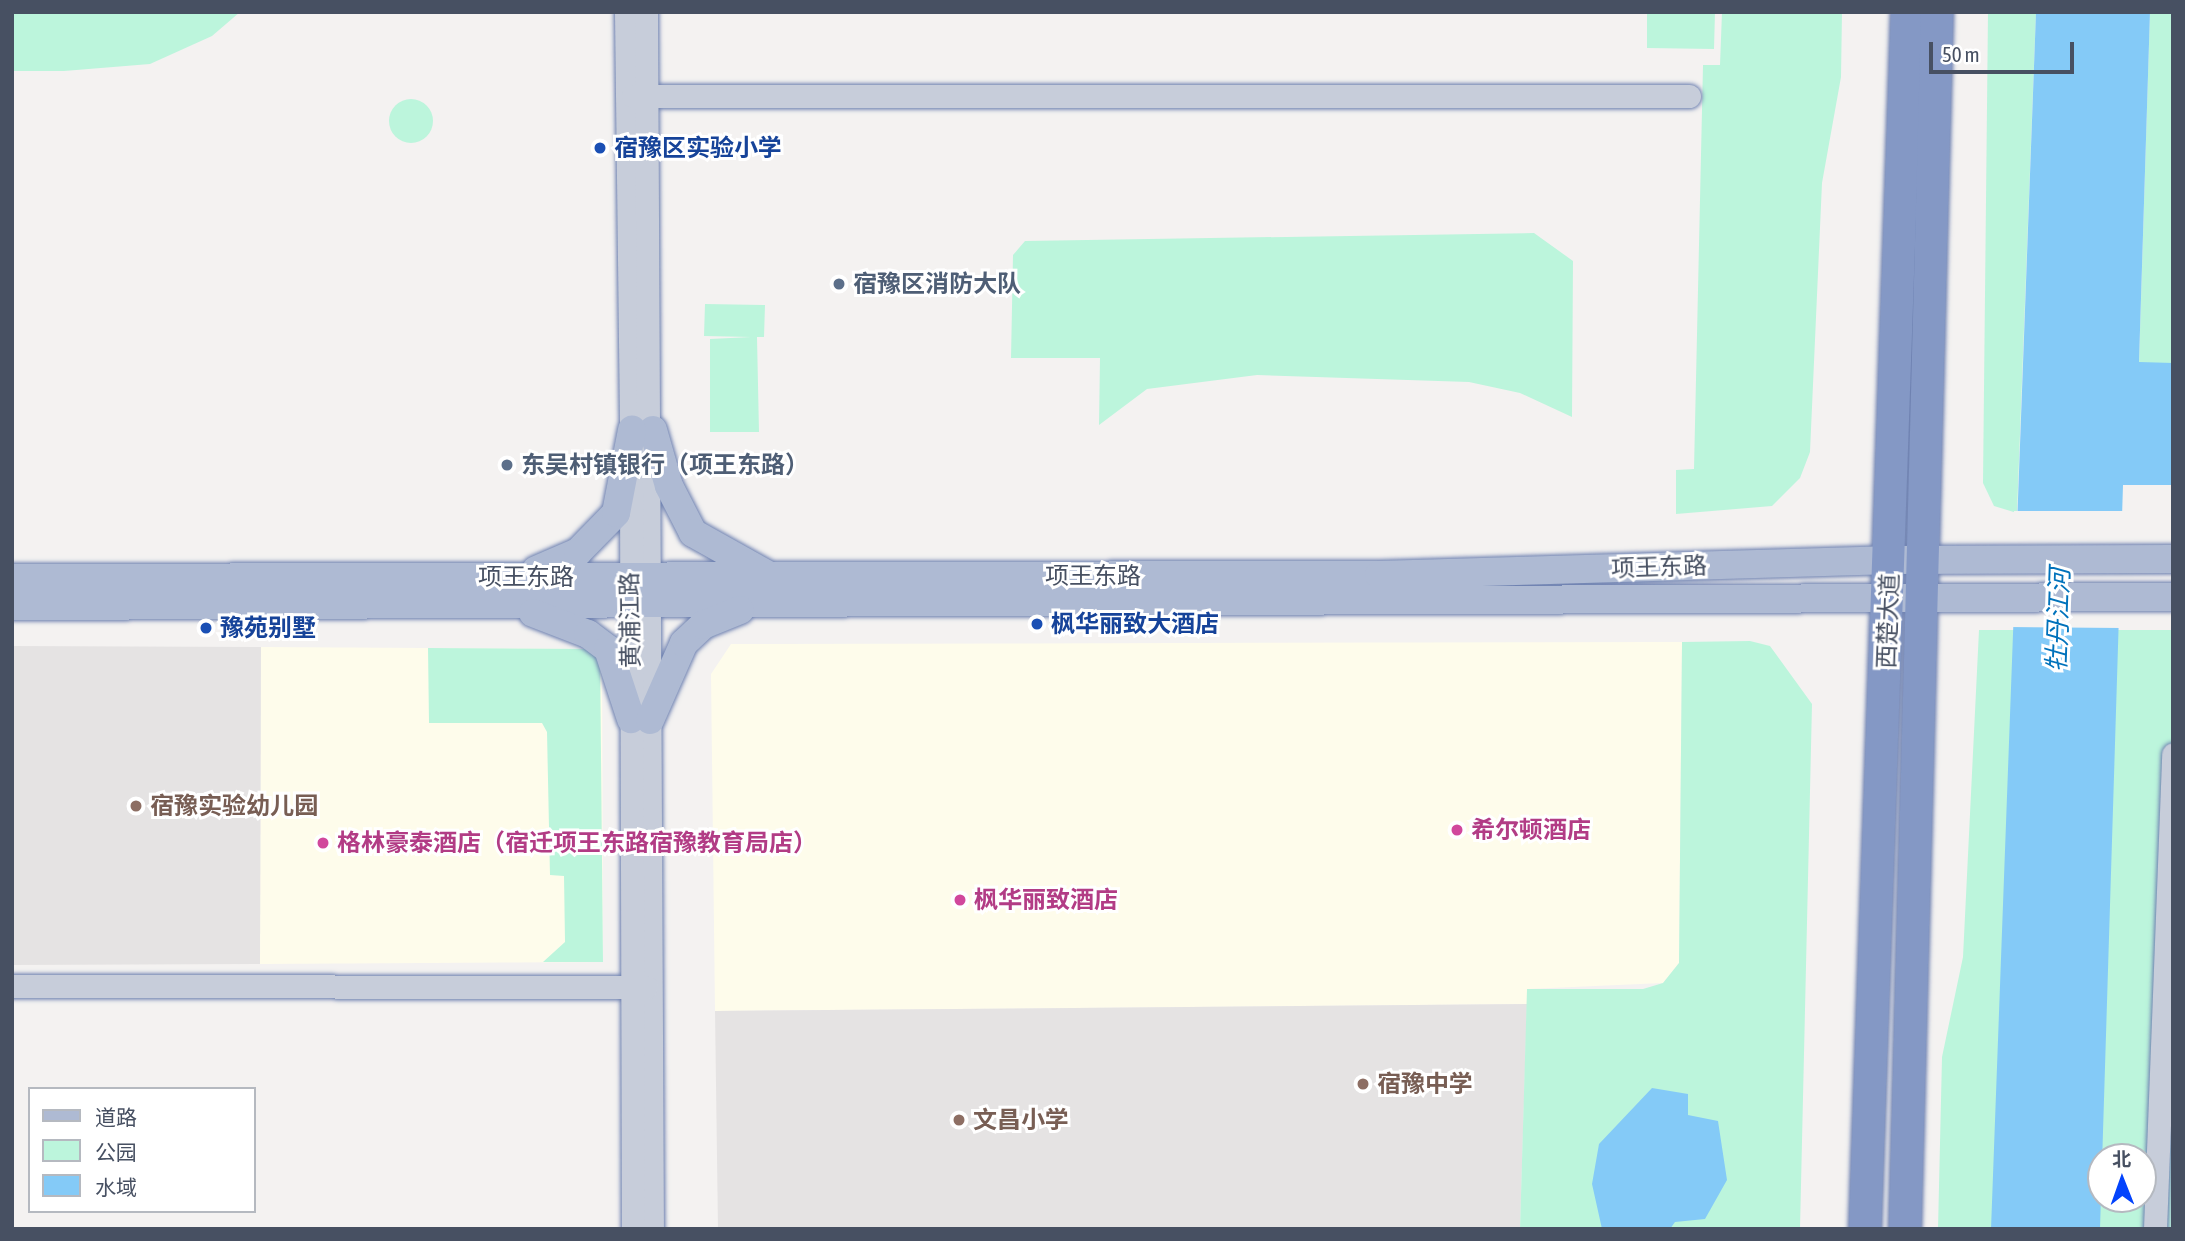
<!DOCTYPE html>
<html>
<head>
<meta charset="utf-8">
<style>
	body { margin:0 }
	#map { position:relative; width:2185px; height:1241px; overflow:hidden; background:#f4f2f1; font-family:"Asap Condensed","Noto Sans SC",sans-serif }
	div>[style] { position:absolute }
	.commercial>* { inset:0; background:#fefceb }
	.education>* { inset:0; background:#e5e3e3 }
	.green>* { inset:0; background:#bcf5dc }
	.round { border-radius:50% }
	.water>* { inset:0; background:#84caf7 }
	.pier>* { inset:0; background:#f4f2f1 }
	.roads { filter:drop-shadow(0 0 2px #6f82b1) drop-shadow(0 0 2px #6f82b1) }
	.minor>* { height:23px; margin:-11.5px; padding:0 11.5px; transform-origin:11.5px; border-radius:11.5px; background:#c7cdda }
	.major>* { height:28px; margin:-14px; padding:0 14px; transform-origin:14px; border-radius:14px; background:#aebad3 }
	.highway>* { height:32px; margin:-16px; padding:0 16px; transform-origin:16px; border-radius:16px; background:#8498c5 }
	.dots>* { width:19px; height:19px; translate:-50% -50%; box-sizing:border-box; border:4px solid #fff; border-radius:50% }
	span { translate:-50% -50%; white-space:nowrap; text-align:center; line-height:1.15; -webkit-text-stroke:6px #fff; paint-order:stroke }
	.transit-label { font-size:24px; color:#164399; font-weight:700 }
	.left { translate:0 -50%; text-align:left }
	.service-label { font-size:24px; color:#4e5e75; font-weight:700 }
	.street-label { font-size:24px; color:#475062 }
	.education-label { font-size:24px; color:#785e54; font-weight:700 }
	.hotel-label { font-size:24px; color:#b23c85; font-weight:700 }
	.water-label { font-size:26px; color:#0072bb; font-style:italic }
	.frame { position:absolute; inset:0; border:14px solid #475062; pointer-events:none }
	.legend { position:absolute; left:28px; top:1087px; width:228px; height:126px; box-sizing:border-box; background:#fff; border:2px solid #b5b9c0; margin:0; padding:9px 12px; list-style:none; font-size:21px; color:#475062 }
	.legend li { display:flex; align-items:center; gap:14px; height:35px }
	.legend b { width:35px; border:2px solid #b5b9c0 }
	.north { position:absolute; left:2087px; top:1143px; width:70px; height:70px; box-sizing:border-box; background:#fff; border:2px solid #b5b9c0; border-radius:50%; rotate:359deg; font-size:19px; font-weight:700; line-height:28px; text-align:center; color:#475062 }
	.north::after { content:''; display:block; margin:auto; width:24px; height:32px; background:#0343fc; clip-path:polygon(50% 0,100% 100%,50% 72%,0 100%) }
	.scale { position:absolute; left:1929px; top:42px; width:145px; height:32px; box-sizing:border-box; border:4px solid #475062; border-top:0; padding-left:9px; font-size:21px; line-height:24px; white-space:nowrap; color:#475062; -webkit-text-stroke:5px #fff; paint-order:stroke }
</style>
</head>
<body>
<div id="map">
	<div class="commercial">
		<div style="clip-path:polygon(1682px 642px,1679px 963px,1663px 983px,1528px 989px,1527px 1004px,715px 1011px,711px 674px,731px 644px)"></div>
		<div style="clip-path:polygon(261px 647px,602px 649px,603px 962px,260px 964px)"></div>
	</div>
	<div class="education">
		<div style="clip-path:polygon(12px 646px,261px 647px,260px 964px,12px 965px)"></div>
		<div style="clip-path:polygon(1527px 1004px,1520px 1229px,718px 1229px,715px 1011px)"></div>
	</div>
	<div class="green">
		<div style="clip-path:polygon(12px 12px,240px 12px,212px 36px,150px 64px,64px 71px,12px 71px)"></div>
		<div style="clip-path:polygon(1647px 12px,1715px 12px,1714px 49px,1647px 48px)"></div>
		<div style="clip-path:polygon(1722px 12px,1842px 12px,1841px 77px,1822px 183px,1810px 452px,1800px 478px,1772px 506px,1676px 514px,1676px 470px,1694px 469px,1703px 65px,1720px 65px)"></div>
		<div style="clip-path:polygon(1988px 12px,2036px 12px,2017px 513px,1994px 506px,1983px 483px)"></div>
		<div style="clip-path:polygon(2150px 12px,2173px 12px,2173px 363px,2139px 363px)"></div>
		<div class="round" style="left:389px;top:99px;width:44px;height:44px"></div>
		<div style="clip-path:polygon(1534px 233px,1573px 261px,1572px 417px,1520px 393px,1469px 382px,1257px 375px,1147px 389px,1099px 425px,1100px 358px,1011px 358px,1013px 255px,1025px 241px)"></div>
		<div style="clip-path:polygon(705px 304px,765px 305px,764px 337px,757px 337px,759px 432px,710px 432px,710px 339px,751px 337px,704px 336px)"></div>
		<div style="clip-path:polygon(evenodd,1979px 630px,2173px 630px,2173px 1229px,1938px 1229px,1942px 1057px,1963px 957px,1979px 630px,2101px 1157px,2143px 1157px,2143px 1199px,2101px 1199px,2101px 1157px)"></div>
		<div style="clip-path:polygon(1750px 641px,1770px 646px,1812px 704px,1800px 1229px,1520px 1229px,1527px 989px,1643px 989px,1663px 983px,1679px 963px,1682px 642px)"></div>
		<div style="clip-path:polygon(428px 648px,600px 649px,603px 962px,543px 962px,565px 942px,564px 876px,550px 875px,547px 732px,542px 723px,429px 723px)"></div>
	</div>
	<div class="water">
		<div style="clip-path:polygon(2036px 12px,2150px 12px,2139px 362px,2173px 363px,2173px 485px,2123px 485px,2100px 1229px,1991px 1229px)"></div>
		<div style="clip-path:polygon(1652px 1088px,1688px 1094px,1688px 1115px,1718px 1121px,1727px 1180px,1705px 1219px,1675px 1222px,1670px 1229px,1602px 1229px,1592px 1184px,1599px 1144px)"></div>
	</div>
	<div class="pier">
		<div style="clip-path:polygon(2014px 511px,2126px 511px,2122px 628px,2009px 627px)"></div>
	</div>
	<div class="roads">
		<div class="minor">
			<div style="left:626px;top:12px;width:435px;rotate:89.3deg"></div>
			<div style="left:646px;top:12px;width:1217px;rotate:89.72deg"></div>
			<div style="left:633px;top:96px;width:1056px"></div>
			<div style="left:631px;top:484px;width:745px;rotate:89.85deg"></div>
			<div style="left:12px;top:986px;width:634px;rotate:0.09deg"></div>
			<div style="left:2155px;top:1229px;width:475px;rotate:-87.8deg"></div>
		</div>
		<div class="major">
			<div style="left:653px;top:430px;width:58px;rotate:74.1deg"></div>
			<div style="left:669px;top:486px;width:53px;rotate:62.9deg"></div>
			<div style="left:693px;top:533px;width:86px;rotate:29.2deg"></div>
			<div style="left:536px;top:570px;width:46px;rotate:-23.2deg"></div>
			<div style="left:578px;top:552px;width:54px;rotate:-45.7deg"></div>
			<div style="left:616px;top:513px;width:85px;rotate:-79.1deg"></div>
			<div style="left:12px;top:578px;width:1367px;rotate:-0.13deg"></div>
			<div style="left:1379px;top:575px;width:511px;rotate:-1.68deg"></div>
			<div style="left:1890px;top:560px;width:283px;rotate:-0.2deg"></div>
			<div style="left:12px;top:606px;width:2161px;rotate:-0.24deg"></div>
			<div style="left:533px;top:613px;width:59px;rotate:20.9deg"></div>
			<div style="left:588px;top:634px;width:25px;rotate:37deg"></div>
			<div style="left:608px;top:649px;width:74px;rotate:71.8deg"></div>
			<div style="left:650px;top:720px;width:84px;rotate:-66.2deg"></div>
			<div style="left:684px;top:643px;width:26px;rotate:-43deg"></div>
			<div style="left:703px;top:625px;width:40px;rotate:-22deg"></div>
		</div>
		<div class="highway">
			<div style="left:1865px;top:1229px;width:1218px;rotate:-88.02deg"></div>
			<div style="left:1905px;top:1229px;width:1217px;rotate:-88.49deg"></div>
		</div>
	</div>
	<div class="dots">
		<div style="left:600px;top:148px;background:#1a4fb4"></div>
		<div style="left:839px;top:284px;background:#5c6f8a"></div>
		<div style="left:507px;top:465px;background:#5c6f8a"></div>
		<div style="left:1037px;top:624px;background:#1a4fb4"></div>
		<div style="left:206px;top:628px;background:#1a4fb4"></div>
		<div style="left:136px;top:806px;background:#8d6e63"></div>
		<div style="left:1457px;top:830px;background:#d1479c"></div>
		<div style="left:323px;top:843px;background:#d1479c"></div>
		<div style="left:960px;top:900px;background:#d1479c"></div>
		<div style="left:1363px;top:1084px;background:#8d6e63"></div>
		<div style="left:959px;top:1120px;background:#8d6e63"></div>
	</div>
	<div class="transit-label">
		<span class="left" style="left:614px;top:148px">宿豫区实验小学</span>
		<span class="left" style="left:1051px;top:624px">枫华丽致大酒店</span>
		<span class="left" style="left:220px;top:628px">豫苑别墅</span>
	</div>
	<div class="service-label">
		<span class="left" style="left:853px;top:284px">宿豫区消防大队</span>
		<span class="left" style="left:521px;top:465px">东吴村镇银行（项王东路）</span>
	</div>
	<div class="street-label">
		<span style="left:1659px;top:567px;rotate:-2deg">项王东路</span>
		<span style="left:1093px;top:576px">项王东路</span>
		<span style="left:526px;top:577px">项王东路</span>
		<span style="left:630px;top:620px;rotate:-91deg">黄浦江路</span>
		<span style="left:1888px;top:621px;rotate:-88deg">西楚大道</span>
	</div>
	<div class="education-label">
		<span class="left" style="left:150px;top:806px">宿豫实验幼儿园</span>
		<span class="left" style="left:1377px;top:1084px">宿豫中学</span>
		<span class="left" style="left:973px;top:1120px">文昌小学</span>
	</div>
	<div class="hotel-label">
		<span class="left" style="left:1471px;top:830px">希尔顿酒店</span>
		<span class="left" style="left:337px;top:843px">格林豪泰酒店（宿迁项王东路宿豫教育局店）</span>
		<span class="left" style="left:974px;top:900px">枫华丽致酒店</span>
	</div>
	<div class="water-label">
		<span style="left:2059px;top:620px;rotate:-88deg">牡丹江河</span>
	</div>
	<div class="frame"></div>
	<ul class="legend">
	<li><b style="height:9px;background:#aebad3"></b>道路</li>
	<li><b style="height:19px;background:#bcf5dc"></b>公园</li>
	<li><b style="height:19px;background:#84caf7"></b>水域</li>
	</ul>
	<div class="north">北</div>
	<div class="scale">50 m</div>
</div>
</body>
</html>
